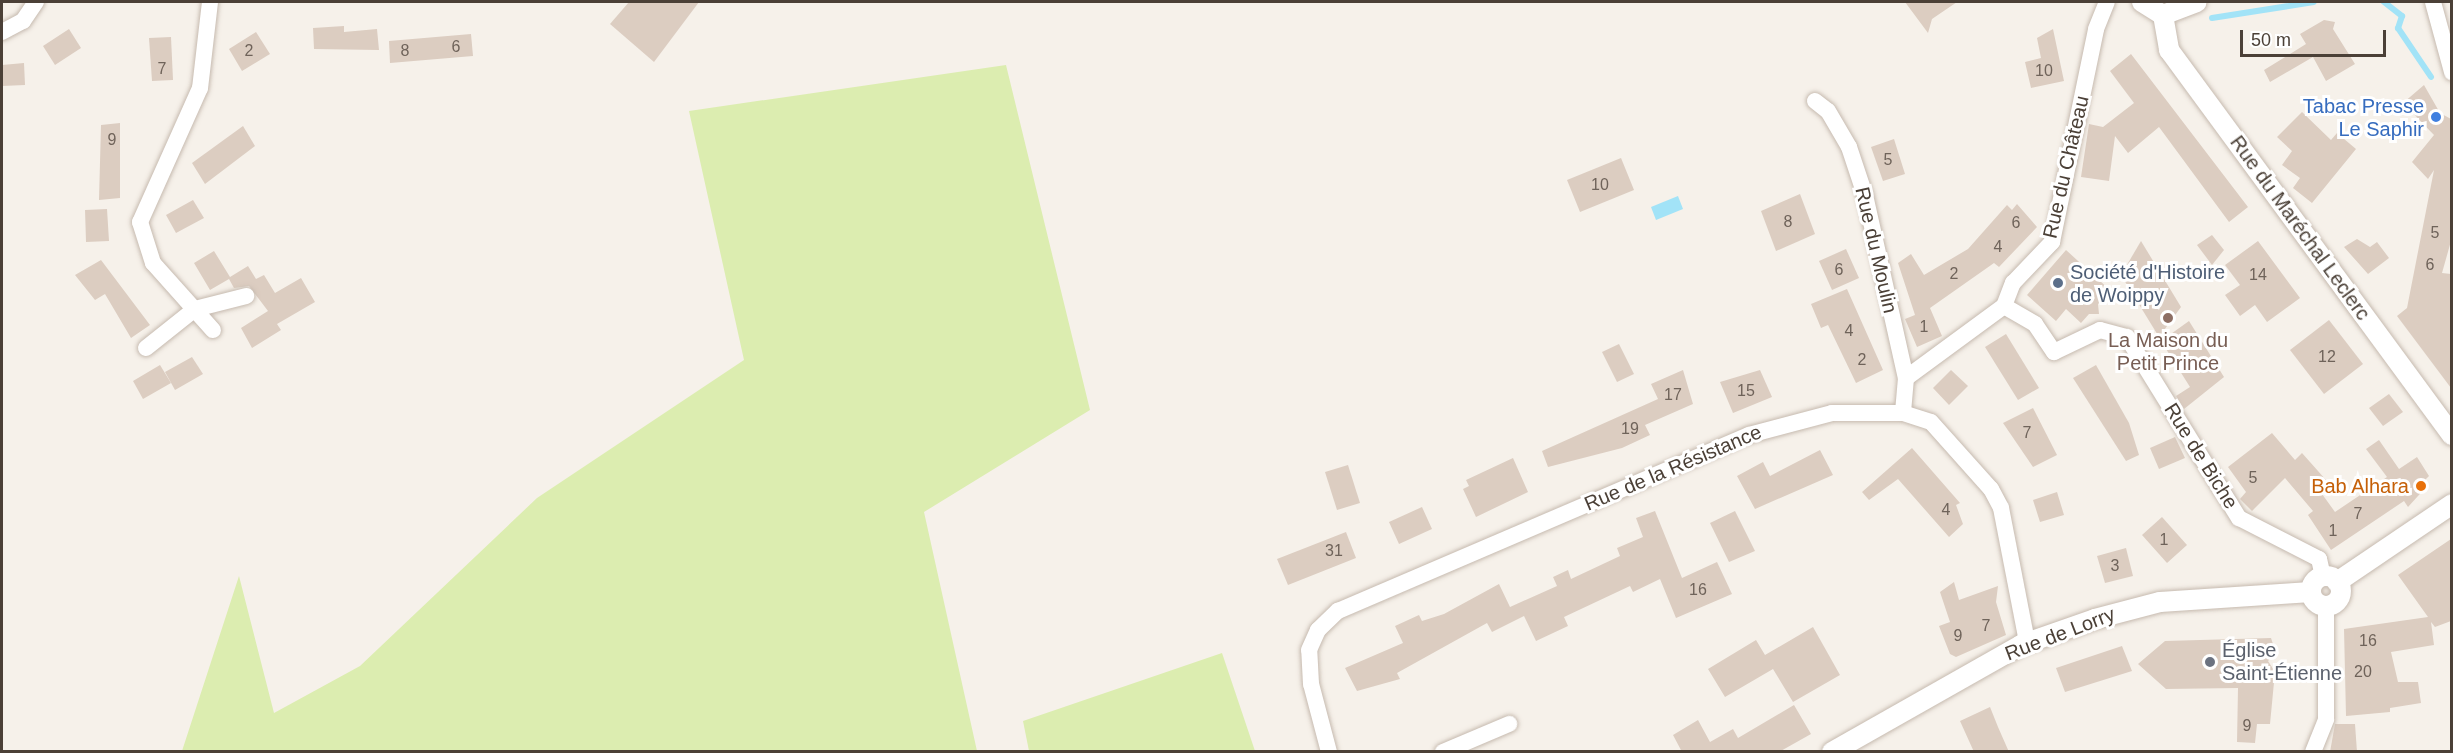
<!DOCTYPE html>
<html>
<head>
<meta charset="utf-8">
<style>
	body { margin:0 }
	#map { position:relative; width:2453px; height:753px; overflow:hidden; background:#f6f1ea; font-family:Helvetica,sans-serif }
	div>[style] { position:absolute }
	.green>* { inset:0; background:#dcedb0 }
	.water>* { inset:0; background:#a2e3f7 }
	.stream>* { height:6px; margin:-3px; padding:0 3px; transform-origin:3px; border-radius:3px; background:#a2e3f7 }
	.building>* { inset:0; background:#dccdc1 }
	.roads { filter:drop-shadow(0 0 2px #c6baaf) drop-shadow(0 0 2px #c6baaf) }
	.minor>* { height:16px; margin:-8px; padding:0 8px; transform-origin:8px; border-radius:8px; background:#fff }
	.tertiary>* { height:20px; margin:-10px; padding:0 10px; transform-origin:10px; border-radius:10px; background:#fff }
	.tertiary>.ring { margin:-10px; padding:0; box-sizing:content-box; background:none; border:20px solid #fff; border-radius:50% }
	.dots>* { width:16px; height:16px; translate:-50% -50%; box-sizing:border-box; border:3px solid #fff; border-radius:50% }
	span { translate:-50% -50%; white-space:nowrap; text-align:center; line-height:1.15; -webkit-text-stroke:6px #fff; paint-order:stroke }
	.number-label { font-size:16px; color:#6f635a }
	.number-label span { -webkit-text-stroke-width:0 }
	.shop-label { font-size:20px; color:#366cbe }
	.right { translate:-100% -50%; text-align:right }
	.street-label { font-size:20px; color:#4b4037 }
	.service-label { font-size:20px; color:#4e5e75 }
	.left { translate:0 -50%; text-align:left }
	.education-label { font-size:20px; color:#785e54 }
	.food-label { font-size:20px; color:#c56008 }
	.worship-label { font-size:20px; color:#5b616d }
	.frame { position:absolute; inset:0; border:3px solid #4b4037; pointer-events:none }
	.scale { position:absolute; left:2240px; top:30px; width:146px; height:27px; box-sizing:border-box; border:3px solid #4b4037; border-top:0; padding-left:8px; font-size:18px; line-height:21px; white-space:nowrap; color:#4b4037; -webkit-text-stroke:4px #fff; paint-order:stroke }
</style>
</head>
<body>
<div id="map">
	<div class="green">
		<div style="clip-path:polygon(1006px 65px,1090px 410px,924px 512px,977px 751px,182px 751px,239px 576px,274px 713px,360px 666px,537px 498px,744px 360px,689px 111px)"></div>
		<div style="clip-path:polygon(1222px 653px,1255px 751px,1029px 751px,1023px 721px)"></div>
	</div>
	<div class="water">
		<div style="clip-path:polygon(1678px 196px,1683px 209px,1656px 220px,1651px 207px)"></div>
	</div>
	<div class="stream">
		<div style="left:2384px;top:2px;width:23px;rotate:38deg"></div>
		<div style="left:2402px;top:16px;width:13px;rotate:108deg"></div>
		<div style="left:2398px;top:28px;width:59px;rotate:56deg"></div>
		<div style="left:2212px;top:18px;width:103px;rotate:-8.9deg"></div>
	</div>
	<div class="building">
		<div style="clip-path:polygon(629px 2px,699px 2px,654px 62px,610px 24px)"></div>
		<div style="clip-path:polygon(1905px 2px,1957px 2px,1932px 19px,1928px 33px)"></div>
		<div style="clip-path:polygon(2324px 20px,2335px 22px,2333px 29px,2355px 64px,2326px 81px,2313px 57px,2270px 82px,2264px 70px,2306px 44px,2300px 34px)"></div>
		<div style="clip-path:polygon(344px 26px,344px 32px,377px 29px,379px 50px,314px 49px,313px 28px)"></div>
		<div style="clip-path:polygon(69px 29px,81px 48px,55px 65px,43px 46px)"></div>
		<div style="clip-path:polygon(2053px 29px,2064px 81px,2031px 88px,2025px 62px,2041px 58px,2037px 38px)"></div>
		<div style="clip-path:polygon(256px 32px,270px 54px,242px 71px,229px 49px)"></div>
		<div style="clip-path:polygon(471px 34px,473px 56px,390px 63px,389px 41px)"></div>
		<div style="clip-path:polygon(171px 37px,173px 80px,152px 81px,149px 38px)"></div>
		<div style="clip-path:polygon(2131px 54px,2248px 207px,2229px 222px,2159px 127px,2128px 153px,2115px 136px,2109px 181px,2081px 177px,2089px 124px,2103px 127px,2134px 103px,2110px 71px)"></div>
		<div style="clip-path:polygon(24px 63px,25px 85px,2px 86px,2px 65px)"></div>
		<div style="clip-path:polygon(2424px 85px,2440px 113px,2451px 119px,2451px 241px,2442px 273px,2451px 274px,2451px 388px,2397px 316px,2407px 308px,2434px 170px,2428px 179px,2412px 162px,2434px 135px,2403px 103px)"></div>
		<div style="clip-path:polygon(2302px 112px,2331px 140px,2337px 133px,2356px 149px,2312px 203px,2293px 188px,2300px 178px,2282px 165px,2292px 151px,2277px 137px)"></div>
		<div style="clip-path:polygon(120px 123px,120px 198px,99px 200px,101px 125px)"></div>
		<div style="clip-path:polygon(243px 126px,255px 146px,205px 184px,192px 163px)"></div>
		<div style="clip-path:polygon(1894px 139px,1905px 174px,1883px 181px,1871px 147px)"></div>
		<div style="clip-path:polygon(1621px 158px,1634px 190px,1580px 212px,1567px 180px)"></div>
		<div style="clip-path:polygon(1800px 194px,1815px 234px,1776px 251px,1761px 211px)"></div>
		<div style="clip-path:polygon(193px 200px,204px 218px,176px 233px,166px 215px)"></div>
		<div style="clip-path:polygon(2017px 204px,2037px 227px,1999px 267px,1994px 263px,1930px 308px,1942px 336px,1917px 347px,1905px 319px,1915px 315px,1898px 263px,1911px 254px,1924px 275px,1968px 249px,2007px 205px,2012px 210px)"></div>
		<div style="clip-path:polygon(107px 209px,109px 241px,86px 242px,85px 210px)"></div>
		<div style="clip-path:polygon(2212px 235px,2224px 250px,2212px 265px,2197px 245px)"></div>
		<div style="clip-path:polygon(2357px 239px,2370px 247px,2377px 242px,2389px 258px,2368px 274px,2344px 247px)"></div>
		<div style="clip-path:polygon(2141px 241px,2181px 307px,2159px 337px,2121px 275px)"></div>
		<div style="clip-path:polygon(2258px 241px,2300px 298px,2267px 322px,2255px 305px,2240px 316px,2225px 295px,2240px 285px,2225px 265px)"></div>
		<div style="clip-path:polygon(1846px 249px,1859px 278px,1832px 290px,1819px 261px)"></div>
		<div style="clip-path:polygon(2066px 250px,2111px 291px,2098px 304px,2099px 314px,2089px 314px,2081px 323px,2066px 309px,2056px 321px,2027px 295px)"></div>
		<div style="clip-path:polygon(214px 251px,230px 277px,248px 266px,256px 279px,264px 275px,275px 293px,301px 278px,315px 302px,277px 324px,281px 330px,252px 348px,241px 328px,268px 311px,249px 286px,234px 288px,229px 279px,210px 290px,194px 263px)"></div>
		<div style="clip-path:polygon(101px 260px,150px 325px,131px 338px,105px 294px,95px 300px,75px 275px)"></div>
		<div style="clip-path:polygon(1847px 289px,1883px 370px,1856px 383px,1828px 325px,1821px 328px,1811px 304px)"></div>
		<div style="clip-path:polygon(2329px 320px,2363px 364px,2324px 394px,2290px 350px)"></div>
		<div style="clip-path:polygon(2189px 321px,2224px 377px,2184px 409px,2176px 396px,2190px 387px,2161px 341px)"></div>
		<div style="clip-path:polygon(2006px 334px,2039px 388px,2018px 400px,1985px 347px)"></div>
		<div style="clip-path:polygon(1619px 344px,1634px 374px,1617px 382px,1602px 352px)"></div>
		<div style="clip-path:polygon(192px 357px,203px 374px,175px 390px,165px 372px)"></div>
		<div style="clip-path:polygon(160px 365px,171px 383px,143px 399px,133px 381px)"></div>
		<div style="clip-path:polygon(2096px 365px,2129px 423px,2139px 455px,2126px 461px,2073px 378px)"></div>
		<div style="clip-path:polygon(1683px 370px,1693px 404px,1645px 425px,1650px 435px,1622px 448px,1548px 467px,1542px 451px,1658px 399px,1651px 384px)"></div>
		<div style="clip-path:polygon(1760px 370px,1772px 397px,1733px 413px,1720px 382px)"></div>
		<div style="clip-path:polygon(1951px 370px,1968px 386px,1949px 405px,1933px 388px)"></div>
		<div style="clip-path:polygon(2389px 394px,2403px 412px,2383px 426px,2369px 408px)"></div>
		<div style="clip-path:polygon(2033px 408px,2057px 455px,2033px 467px,2003px 423px)"></div>
		<div style="clip-path:polygon(2272px 433px,2295px 460px,2302px 453px,2326px 480px,2317px 487px,2335px 512px,2387px 477px,2366px 449px,2379px 440px,2399px 469px,2417px 457px,2429px 476px,2425px 480px,2428px 485px,2408px 507px,2404px 501px,2331px 550px,2308px 515px,2313px 511px,2285px 478px,2252px 511px,2240px 499px,2246px 492px,2228px 467px)"></div>
		<div style="clip-path:polygon(2175px 437px,2185px 458px,2159px 469px,2150px 448px)"></div>
		<div style="clip-path:polygon(1912px 448px,1960px 503px,1956px 505px,1963px 524px,1949px 537px,1898px 479px,1869px 500px,1862px 492px)"></div>
		<div style="clip-path:polygon(1820px 450px,1833px 475px,1755px 509px,1737px 476px,1763px 462px,1770px 476px)"></div>
		<div style="clip-path:polygon(1513px 458px,1528px 492px,1476px 517px,1463px 489px,1469px 486px,1466px 480px)"></div>
		<div style="clip-path:polygon(1348px 465px,1360px 503px,1337px 510px,1325px 472px)"></div>
		<div style="clip-path:polygon(2057px 492px,2064px 515px,2040px 522px,2033px 500px)"></div>
		<div style="clip-path:polygon(1422px 507px,1432px 529px,1399px 544px,1389px 522px)"></div>
		<div style="clip-path:polygon(1655px 511px,1682px 578px,1717px 562px,1732px 594px,1676px 618px,1660px 579px,1633px 592px,1630px 586px,1564px 617px,1568px 626px,1536px 641px,1524px 616px,1492px 632px,1487px 623px,1397px 673px,1400px 679px,1357px 691px,1345px 668px,1403px 643px,1395px 626px,1419px 615px,1422px 621px,1444px 614px,1499px 584px,1510px 607px,1557px 586px,1553px 577px,1568px 570px,1571px 579px,1620px 556px,1617px 548px,1643px 537px,1636px 518px)"></div>
		<div style="clip-path:polygon(1735px 511px,1755px 551px,1729px 562px,1710px 523px)"></div>
		<div style="clip-path:polygon(2162px 517px,2187px 545px,2167px 563px,2142px 535px)"></div>
		<div style="clip-path:polygon(1346px 532px,1356px 558px,1288px 585px,1277px 559px)"></div>
		<div style="clip-path:polygon(2451px 539px,2451px 621px,2435px 627px,2431px 622px,2434px 645px,2391px 652px,2398px 682px,2418px 682px,2421px 703px,2390px 708px,2390px 712px,2346px 716px,2344px 629px,2428px 617px,2398px 575px)"></div>
		<div style="clip-path:polygon(2126px 548px,2133px 576px,2105px 583px,2097px 556px)"></div>
		<div style="clip-path:polygon(1954px 582px,1959px 600px,1998px 586px,1996px 602px,2006px 635px,1956px 657px,1950px 654px,1939px 626px,1950px 622px,1940px 592px)"></div>
		<div style="clip-path:polygon(1813px 627px,1840px 675px,1793px 702px,1773px 669px,1725px 697px,1708px 669px,1756px 640px,1765px 655px)"></div>
		<div style="clip-path:polygon(2271px 638px,2276px 653px,2268px 661px,2275px 672px,2270px 724px,2257px 724px,2255px 743px,2237px 742px,2238px 688px,2166px 689px,2138px 664px,2165px 641px)"></div>
		<div style="clip-path:polygon(2122px 646px,2132px 671px,2065px 692px,2056px 668px)"></div>
		<div style="clip-path:polygon(1794px 705px,1811px 734px,1779px 752px,1682px 752px,1673px 735px,1698px 720px,1710px 742px,1733px 729px,1738px 738px)"></div>
		<div style="clip-path:polygon(1990px 707px,1998px 727px,2009px 752px,1974px 752px,1960px 721px)"></div>
		<div style="clip-path:polygon(2335px 724px,2355px 724px,2357px 752px,2330px 752px)"></div>
	</div>
	<div class="roads">
		<div class="minor">
			<div style="left:210px;top:2px;width:87px;rotate:96.6deg"></div>
			<div style="left:200px;top:88px;width:147px;rotate:114.1deg"></div>
			<div style="left:140px;top:222px;width:43px;rotate:72.4deg"></div>
			<div style="left:153px;top:263px;width:90px;rotate:48.2deg"></div>
			<div style="left:2433px;top:2px;width:73px;rotate:74.8deg"></div>
			<div style="left:2px;top:32px;width:24px;rotate:-28deg"></div>
			<div style="left:23px;top:21px;width:23px;rotate:-56deg"></div>
			<div style="left:1815px;top:101px;width:16px;rotate:38deg"></div>
			<div style="left:1828px;top:111px;width:42px;rotate:59.7deg"></div>
			<div style="left:1849px;top:147px;width:51px;rotate:71.6deg"></div>
			<div style="left:1865px;top:195px;width:188px;rotate:77.4deg"></div>
			<div style="left:1906px;top:378px;width:35px;rotate:95deg"></div>
			<div style="left:2004px;top:306px;width:36px;rotate:30deg"></div>
			<div style="left:2035px;top:324px;width:34px;rotate:56deg"></div>
			<div style="left:2054px;top:352px;width:51px;rotate:-25.6deg"></div>
			<div style="left:2100px;top:330px;width:28px;rotate:15deg"></div>
			<div style="left:2127px;top:337px;width:213px;rotate:58.3deg"></div>
			<div style="left:2239px;top:518px;width:90px;rotate:27.1deg"></div>
			<div style="left:2319px;top:559px;width:17px;rotate:77deg"></div>
			<div style="left:146px;top:348px;width:63px;rotate:-38.5deg"></div>
			<div style="left:195px;top:309px;width:53px;rotate:-14.3deg"></div>
			<div style="left:1906px;top:378px;width:122px;rotate:-36.3deg"></div>
			<div style="left:2004px;top:306px;width:25px;rotate:-69deg"></div>
			<div style="left:2013px;top:283px;width:57px;rotate:-46.4deg"></div>
			<div style="left:2052px;top:242px;width:217px;rotate:-78.3deg"></div>
			<div style="left:2096px;top:29px;width:29px;rotate:-68deg"></div>
			<div style="left:1329px;top:752px;width:70px;rotate:-104.8deg"></div>
			<div style="left:1311px;top:684px;width:34px;rotate:-93deg"></div>
			<div style="left:1309px;top:650px;width:22px;rotate:-66deg"></div>
			<div style="left:1318px;top:630px;width:28px;rotate:-44deg"></div>
			<div style="left:1338px;top:611px;width:447px;rotate:-23.2deg"></div>
			<div style="left:1749px;top:435px;width:86px;rotate:-14.8deg"></div>
			<div style="left:1832px;top:413px;width:71px"></div>
			<div style="left:1903px;top:413px;width:29px;rotate:18deg"></div>
			<div style="left:1931px;top:422px;width:90px;rotate:48.2deg"></div>
			<div style="left:1991px;top:489px;width:21px;rotate:62deg"></div>
			<div style="left:2001px;top:508px;width:136px;rotate:79deg"></div>
			<div style="left:1443px;top:752px;width:72px;rotate:-23deg"></div>
			<div style="left:2313px;top:752px;width:35px;rotate:-68deg"></div>
			<div style="left:2326px;top:719px;width:114px;rotate:-90deg"></div>
		</div>
		<div class="tertiary">
			<div style="left:2142px;top:2px;width:25px;rotate:32deg"></div>
			<div style="left:2163px;top:15px;width:36px;rotate:80deg"></div>
			<div style="left:2169px;top:50px;width:478px;rotate:53.7deg"></div>
			<div style="left:2163px;top:15px;width:36px;rotate:-21deg"></div>
			<div class="ring" style="left:2311px;top:576px;width:10px;height:10px"></div>
			<div style="left:2337px;top:582px;width:139px;rotate:-34.1deg"></div>
			<div style="left:1832px;top:752px;width:217px;rotate:-29.5deg"></div>
			<div style="left:2021px;top:645px;width:78px;rotate:-19.4deg"></div>
			<div style="left:2095px;top:619px;width:67px;rotate:-14.7deg"></div>
			<div style="left:2160px;top:602px;width:151px;rotate:-3.8deg"></div>
		</div>
	</div>
	<div class="dots">
		<div style="left:2436px;top:117px;background:#3f7fe0"></div>
		<div style="left:2058px;top:283px;background:#5c6f8a"></div>
		<div style="left:2168px;top:318px;background:#8d6e63"></div>
		<div style="left:2421px;top:486px;background:#e8710a"></div>
		<div style="left:2210px;top:662px;background:#6b7280"></div>
	</div>
	<div class="number-label">
		<span style="left:456px;top:47px">6</span>
		<span style="left:249px;top:51px">2</span>
		<span style="left:405px;top:51px">8</span>
		<span style="left:162px;top:69px">7</span>
		<span style="left:2044px;top:71px">10</span>
		<span style="left:112px;top:140px">9</span>
		<span style="left:1888px;top:160px">5</span>
		<span style="left:1600px;top:185px">10</span>
		<span style="left:1788px;top:222px">8</span>
		<span style="left:2016px;top:223px">6</span>
		<span style="left:2435px;top:233px">5</span>
		<span style="left:1998px;top:247px">4</span>
		<span style="left:2430px;top:265px">6</span>
		<span style="left:1839px;top:270px">6</span>
		<span style="left:1954px;top:274px">2</span>
		<span style="left:2258px;top:275px">14</span>
		<span style="left:1924px;top:327px">1</span>
		<span style="left:1849px;top:331px">4</span>
		<span style="left:2327px;top:357px">12</span>
		<span style="left:1862px;top:360px">2</span>
		<span style="left:1746px;top:391px">15</span>
		<span style="left:1673px;top:395px">17</span>
		<span style="left:1630px;top:429px">19</span>
		<span style="left:2027px;top:433px">7</span>
		<span style="left:2253px;top:478px">5</span>
		<span style="left:1946px;top:510px">4</span>
		<span style="left:2358px;top:514px">7</span>
		<span style="left:2333px;top:531px">1</span>
		<span style="left:2164px;top:540px">1</span>
		<span style="left:1334px;top:551px">31</span>
		<span style="left:2115px;top:566px">3</span>
		<span style="left:1698px;top:590px">16</span>
		<span style="left:1986px;top:626px">7</span>
		<span style="left:1958px;top:636px">9</span>
		<span style="left:2368px;top:641px">16</span>
		<span style="left:2363px;top:672px">20</span>
		<span style="left:2247px;top:726px">9</span>
	</div>
	<div class="shop-label">
		<span class="right" style="left:2424px;top:118px">Tabac Presse<br>Le Saphir</span>
	</div>
	<div class="street-label">
		<span style="left:2066px;top:167px;rotate:-77deg">Rue du Château</span>
		<span style="left:2300px;top:228px;rotate:54deg">Rue du Maréchal Leclerc</span>
		<span style="left:1876px;top:250px;rotate:77deg">Rue du Moulin</span>
		<span style="left:2201px;top:456px;rotate:58deg">Rue de Biche</span>
		<span style="left:1673px;top:468px;rotate:-23deg">Rue de la Résistance</span>
		<span style="left:2060px;top:634px;rotate:-21deg">Rue de Lorry</span>
	</div>
	<div class="service-label">
		<span class="left" style="left:2070px;top:284px">Société d'Histoire<br>de Woippy</span>
	</div>
	<div class="education-label">
		<span style="left:2168px;top:352px">La Maison du<br>Petit Prince</span>
	</div>
	<div class="food-label">
		<span class="right" style="left:2409px;top:486px">Bab Alhara</span>
	</div>
	<div class="worship-label">
		<span class="left" style="left:2222px;top:662px">Église<br>Saint-Étienne</span>
	</div>
	<div class="frame"></div>
	<div class="scale">50 m</div>
</div>
</body>
</html>
